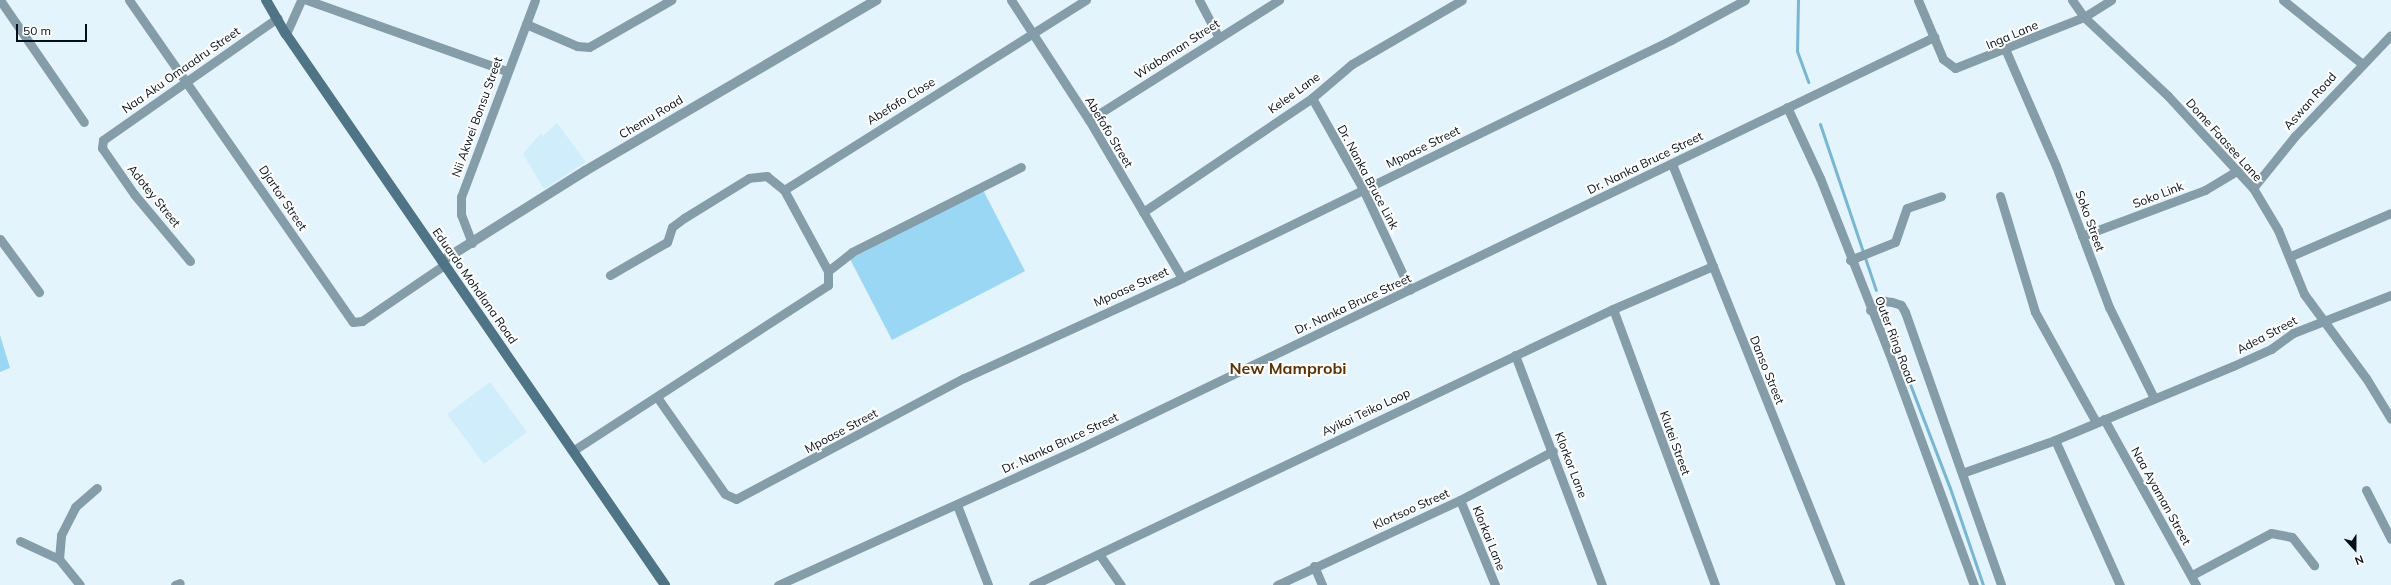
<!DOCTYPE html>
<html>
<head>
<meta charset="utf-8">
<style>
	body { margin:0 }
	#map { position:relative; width:2391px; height:585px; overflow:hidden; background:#e4f4fc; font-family:Mulish,sans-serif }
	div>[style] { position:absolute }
	.built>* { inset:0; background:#d0edfb }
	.green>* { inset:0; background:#9ad7f4 }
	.stream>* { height:3px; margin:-1.5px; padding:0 1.5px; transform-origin:1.5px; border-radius:1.5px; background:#78b6d2 }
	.minor>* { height:9px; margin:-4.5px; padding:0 4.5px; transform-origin:4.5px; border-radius:4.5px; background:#849da9 }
	.tertiary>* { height:10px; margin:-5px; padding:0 5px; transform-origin:5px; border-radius:5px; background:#849da9 }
	.secondary>* { height:10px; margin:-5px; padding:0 5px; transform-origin:5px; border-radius:5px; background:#4e7486 }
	span { translate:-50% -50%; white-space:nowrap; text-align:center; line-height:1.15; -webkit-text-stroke:4px #fefefe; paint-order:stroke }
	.street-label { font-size:12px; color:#030f16 }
	.district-label { font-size:16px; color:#5a3203; font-weight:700 }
	.north { position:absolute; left:2335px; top:529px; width:40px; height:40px; -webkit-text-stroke:3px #fefefe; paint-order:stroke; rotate:159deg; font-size:11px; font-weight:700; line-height:16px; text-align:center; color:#030f16 }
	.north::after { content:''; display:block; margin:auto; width:14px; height:18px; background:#030f16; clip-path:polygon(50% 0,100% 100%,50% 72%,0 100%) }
	.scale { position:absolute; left:16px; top:24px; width:71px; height:18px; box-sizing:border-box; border:2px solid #030f16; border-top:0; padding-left:5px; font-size:12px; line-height:14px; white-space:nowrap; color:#030f16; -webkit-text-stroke:3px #fefefe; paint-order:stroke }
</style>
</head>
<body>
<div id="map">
	<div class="built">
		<div style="clip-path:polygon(557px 123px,586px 162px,544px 189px,523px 154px,541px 133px,543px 136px)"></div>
		<div style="clip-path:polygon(490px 382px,527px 432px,484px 464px,447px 414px)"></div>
	</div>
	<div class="green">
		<div style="clip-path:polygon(983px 190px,1025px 271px,892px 340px,850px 259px)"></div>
		<div style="clip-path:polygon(0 335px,10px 368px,0 372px)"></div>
	</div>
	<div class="stream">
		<div style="left:1798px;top:0;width:51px;rotate:91.1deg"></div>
		<div style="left:1797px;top:51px;width:33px;rotate:70deg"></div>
		<div style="left:1820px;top:124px;width:175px;rotate:71.4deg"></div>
		<div style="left:1890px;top:332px;width:167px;rotate:69deg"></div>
		<div style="left:1950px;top:488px;width:102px;rotate:71.2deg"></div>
	</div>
	<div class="minor">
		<div style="left:0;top:0;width:148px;rotate:55.5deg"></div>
		<div style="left:129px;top:0;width:392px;rotate:55.2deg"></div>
		<div style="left:353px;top:322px;width:9px;rotate:-6deg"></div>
		<div style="left:362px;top:321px;width:99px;rotate:-34.3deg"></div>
		<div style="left:307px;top:0;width:211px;rotate:19.6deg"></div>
		<div style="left:1011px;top:0;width:143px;rotate:57deg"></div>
		<div style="left:1089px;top:120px;width:183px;rotate:59.5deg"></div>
		<div style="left:1199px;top:0;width:41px;rotate:62.2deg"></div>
		<div style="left:1918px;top:0;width:64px;rotate:67deg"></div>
		<div style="left:1943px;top:59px;width:15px;rotate:37deg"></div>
		<div style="left:1955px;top:68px;width:139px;rotate:-21.6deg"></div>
		<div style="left:2084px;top:17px;width:32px;rotate:-32deg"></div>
		<div style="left:2072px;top:0;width:21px;rotate:55deg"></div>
		<div style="left:2084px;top:17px;width:115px;rotate:43.2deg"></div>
		<div style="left:2168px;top:96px;width:125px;rotate:47.3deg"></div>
		<div style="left:2253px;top:188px;width:49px;rotate:59.2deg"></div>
		<div style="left:2278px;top:230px;width:69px;rotate:67.9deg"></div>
		<div style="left:2304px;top:294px;width:104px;rotate:53.6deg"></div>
		<div style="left:2366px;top:378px;width:48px;rotate:58.6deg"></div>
		<div style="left:2283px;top:0;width:100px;rotate:38.9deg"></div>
		<div style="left:526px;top:24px;width:56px;rotate:23.3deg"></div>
		<div style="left:577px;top:46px;width:12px;rotate:5deg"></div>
		<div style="left:589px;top:47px;width:95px;rotate:-29.8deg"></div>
		<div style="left:286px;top:34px;width:37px;rotate:-66deg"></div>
		<div style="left:2006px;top:51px;width:125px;rotate:66.5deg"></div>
		<div style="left:2056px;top:166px;width:151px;rotate:69.4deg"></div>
		<div style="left:2109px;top:307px;width:102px;rotate:63.7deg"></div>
		<div style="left:1312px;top:98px;width:104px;rotate:60.7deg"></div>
		<div style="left:1363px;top:189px;width:111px;rotate:65deg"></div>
		<div style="left:1787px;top:107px;width:78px;rotate:65.1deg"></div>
		<div style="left:1820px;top:178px;width:188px;rotate:68.5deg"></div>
		<div style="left:1889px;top:353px;width:247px;rotate:69.9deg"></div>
		<div style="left:1089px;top:120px;width:225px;rotate:-32.3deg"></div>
		<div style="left:1672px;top:164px;width:453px;rotate:68.2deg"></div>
		<div style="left:2253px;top:188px;width:67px;rotate:-51.1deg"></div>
		<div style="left:2295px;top:136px;width:139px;rotate:-46.5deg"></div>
		<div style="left:784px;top:190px;width:357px;rotate:-32.2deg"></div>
		<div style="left:2000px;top:196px;width:121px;rotate:73.2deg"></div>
		<div style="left:2035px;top:312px;width:126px;rotate:61deg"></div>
		<div style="left:1143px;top:212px;width:204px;rotate:-34deg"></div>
		<div style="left:1312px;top:98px;width:52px;rotate:-40.4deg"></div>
		<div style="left:1352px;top:64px;width:127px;rotate:-30.2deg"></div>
		<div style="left:2082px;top:236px;width:131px;rotate:-20.5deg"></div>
		<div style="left:2205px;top:190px;width:39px;rotate:-31deg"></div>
		<div style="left:0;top:239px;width:66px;rotate:53.7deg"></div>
		<div style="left:472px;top:243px;width:31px;rotate:-111deg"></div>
		<div style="left:461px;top:214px;width:17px;rotate:-90deg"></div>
		<div style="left:461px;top:197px;width:210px;rotate:-69.4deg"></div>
		<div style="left:2291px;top:256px;width:109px;rotate:-23.3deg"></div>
		<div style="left:1850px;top:260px;width:48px;rotate:-21.8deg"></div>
		<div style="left:1895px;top:242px;width:36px;rotate:-71deg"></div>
		<div style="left:1907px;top:208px;width:36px;rotate:-19deg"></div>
		<div style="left:190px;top:261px;width:87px;rotate:-129.9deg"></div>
		<div style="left:134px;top:194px;width:56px;rotate:-124.8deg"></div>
		<div style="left:102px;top:148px;width:8px;rotate:-83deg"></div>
		<div style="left:103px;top:140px;width:213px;rotate:-35deg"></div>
		<div style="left:828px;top:271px;width:31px;rotate:-38deg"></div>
		<div style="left:852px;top:252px;width:189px;rotate:-26.7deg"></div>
		<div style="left:1613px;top:309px;width:294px;rotate:69.7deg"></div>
		<div style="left:1870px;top:310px;width:17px;rotate:-33deg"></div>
		<div style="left:1884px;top:301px;width:8px;rotate:7deg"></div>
		<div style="left:1892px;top:302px;width:9px;rotate:18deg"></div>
		<div style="left:1901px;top:305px;width:8px;rotate:60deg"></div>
		<div style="left:1905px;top:312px;width:289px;rotate:70.6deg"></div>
		<div style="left:1515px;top:355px;width:246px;rotate:69.3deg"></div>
		<div style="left:657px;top:397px;width:118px;rotate:55deg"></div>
		<div style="left:725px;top:494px;width:12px;rotate:24deg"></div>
		<div style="left:736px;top:499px;width:258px;rotate:-28deg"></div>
		<div style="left:964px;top:378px;width:240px;rotate:-24.6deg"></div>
		<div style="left:1182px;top:278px;width:544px;rotate:-25.95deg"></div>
		<div style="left:1671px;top:40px;width:84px;rotate:-28.4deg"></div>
		<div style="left:2104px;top:419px;width:190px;rotate:61deg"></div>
		<div style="left:2055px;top:440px;width:159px;rotate:65.9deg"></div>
		<div style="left:574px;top:450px;width:303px;rotate:-33deg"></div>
		<div style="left:828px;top:285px;width:14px;rotate:-90deg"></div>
		<div style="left:828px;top:271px;width:92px;rotate:-118.5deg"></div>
		<div style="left:784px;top:190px;width:22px;rotate:-141deg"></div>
		<div style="left:767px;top:176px;width:18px;rotate:174deg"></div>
		<div style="left:749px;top:178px;width:76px;rotate:148.4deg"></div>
		<div style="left:684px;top:218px;width:15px;rotate:143deg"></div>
		<div style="left:672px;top:227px;width:16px;rotate:108deg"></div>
		<div style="left:667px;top:242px;width:66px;rotate:149.9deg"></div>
		<div style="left:1962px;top:473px;width:99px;rotate:-19.5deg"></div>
		<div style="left:2055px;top:440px;width:193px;rotate:-22.6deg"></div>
		<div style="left:2233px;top:366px;width:42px;rotate:-24.1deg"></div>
		<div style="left:2271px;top:349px;width:27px;rotate:-36deg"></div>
		<div style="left:2293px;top:333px;width:105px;rotate:-21.2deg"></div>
		<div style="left:2366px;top:490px;width:55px;rotate:63deg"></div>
		<div style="left:1460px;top:500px;width:92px;rotate:67.6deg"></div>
		<div style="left:957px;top:505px;width:86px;rotate:68.8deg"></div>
		<div style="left:20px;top:541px;width:43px;rotate:24.8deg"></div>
		<div style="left:59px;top:559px;width:33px;rotate:51deg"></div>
		<div style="left:1099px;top:554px;width:38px;rotate:55deg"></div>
		<div style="left:59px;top:559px;width:24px;rotate:-85deg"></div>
		<div style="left:61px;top:535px;width:31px;rotate:-63deg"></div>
		<div style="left:75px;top:507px;width:29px;rotate:-41deg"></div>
		<div style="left:1314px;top:566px;width:21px;rotate:67deg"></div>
		<div style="left:2192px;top:575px;width:89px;rotate:-28deg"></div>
		<div style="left:2271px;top:533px;width:21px;rotate:11deg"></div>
		<div style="left:2292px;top:537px;width:36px;rotate:52deg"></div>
		<div style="left:175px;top:585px;width:5px;rotate:-22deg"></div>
		<div style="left:778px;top:585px;width:334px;rotate:-24.4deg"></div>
		<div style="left:1082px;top:447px;width:946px;rotate:-25.7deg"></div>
		<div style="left:1033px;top:585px;width:642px;rotate:-25.45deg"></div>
		<div style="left:1613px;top:309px;width:109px;rotate:-23.3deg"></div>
		<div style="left:1277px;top:585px;width:202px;rotate:-24.9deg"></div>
		<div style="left:1460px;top:500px;width:105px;rotate:-27.8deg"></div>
	</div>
	<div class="tertiary">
		<div style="left:442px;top:261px;width:169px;rotate:-32.2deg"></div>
		<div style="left:585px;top:171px;width:338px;rotate:-30.4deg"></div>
	</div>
	<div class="secondary">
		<div style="left:266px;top:0;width:39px;rotate:60deg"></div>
		<div style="left:286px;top:34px;width:669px;rotate:55.48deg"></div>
	</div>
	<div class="street-label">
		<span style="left:2012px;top:35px;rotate:-23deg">Inga Lane</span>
		<span style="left:1177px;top:49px;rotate:-33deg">Wiaboman Street</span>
		<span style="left:181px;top:70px;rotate:-35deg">Naa Aku Omaadru Street</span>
		<span style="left:1294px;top:93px;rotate:-36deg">Kelee Lane</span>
		<span style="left:901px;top:101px;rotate:-32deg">Abefofo Close</span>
		<span style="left:2310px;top:101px;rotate:-48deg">Aswan Road</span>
		<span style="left:477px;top:117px;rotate:-70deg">Nii Akwei Bonsu Street</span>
		<span style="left:651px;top:117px;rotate:-31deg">Chemu Road</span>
		<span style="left:1109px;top:132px;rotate:59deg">Abefofo Street</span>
		<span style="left:2224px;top:140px;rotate:48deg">Dome Faasee Lane</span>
		<span style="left:1423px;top:147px;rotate:-26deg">Mpoase Street</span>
		<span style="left:1645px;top:163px;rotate:-26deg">Dr. Nanka Bruce Street</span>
		<span style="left:1368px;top:177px;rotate:62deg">Dr. Nanka Bruce Link</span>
		<span style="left:2158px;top:195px;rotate:-21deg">Soko Link</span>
		<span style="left:154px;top:196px;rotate:51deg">Adotey Street</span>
		<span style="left:283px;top:198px;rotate:56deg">Djartor Street</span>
		<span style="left:2090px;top:221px;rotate:70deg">Soko Street</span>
		<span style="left:475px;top:286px;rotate:55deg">Eduardo Mohdlana Road</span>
		<span style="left:1131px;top:287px;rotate:-24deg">Mpoase Street</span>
		<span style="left:1353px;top:304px;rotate:-25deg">Dr. Nanka Bruce Street</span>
		<span style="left:2267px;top:335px;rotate:-28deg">Adea Street</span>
		<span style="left:1895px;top:340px;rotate:69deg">Outer Ring Road</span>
		<span style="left:1767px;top:370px;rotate:68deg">Danso Street</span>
		<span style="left:1366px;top:412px;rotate:-25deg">Ayikoi Teiko Loop</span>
		<span style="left:841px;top:431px;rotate:-28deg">Mpoase Street</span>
		<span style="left:1060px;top:443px;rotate:-25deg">Dr. Nanka Bruce Street</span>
		<span style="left:1675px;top:443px;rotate:70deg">Klutei Street</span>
		<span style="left:1571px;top:465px;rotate:69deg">Klorkor Lane</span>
		<span style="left:2161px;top:496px;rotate:61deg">Naa Ayaman Street</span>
		<span style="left:1411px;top:509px;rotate:-24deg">Klortsoo Street</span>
		<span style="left:1489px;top:538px;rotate:68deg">Klorkai Lane</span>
	</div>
	<div class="district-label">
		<span style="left:1288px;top:368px">New Mamprobi</span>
	</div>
	<div class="north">N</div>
	<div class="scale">50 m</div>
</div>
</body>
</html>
